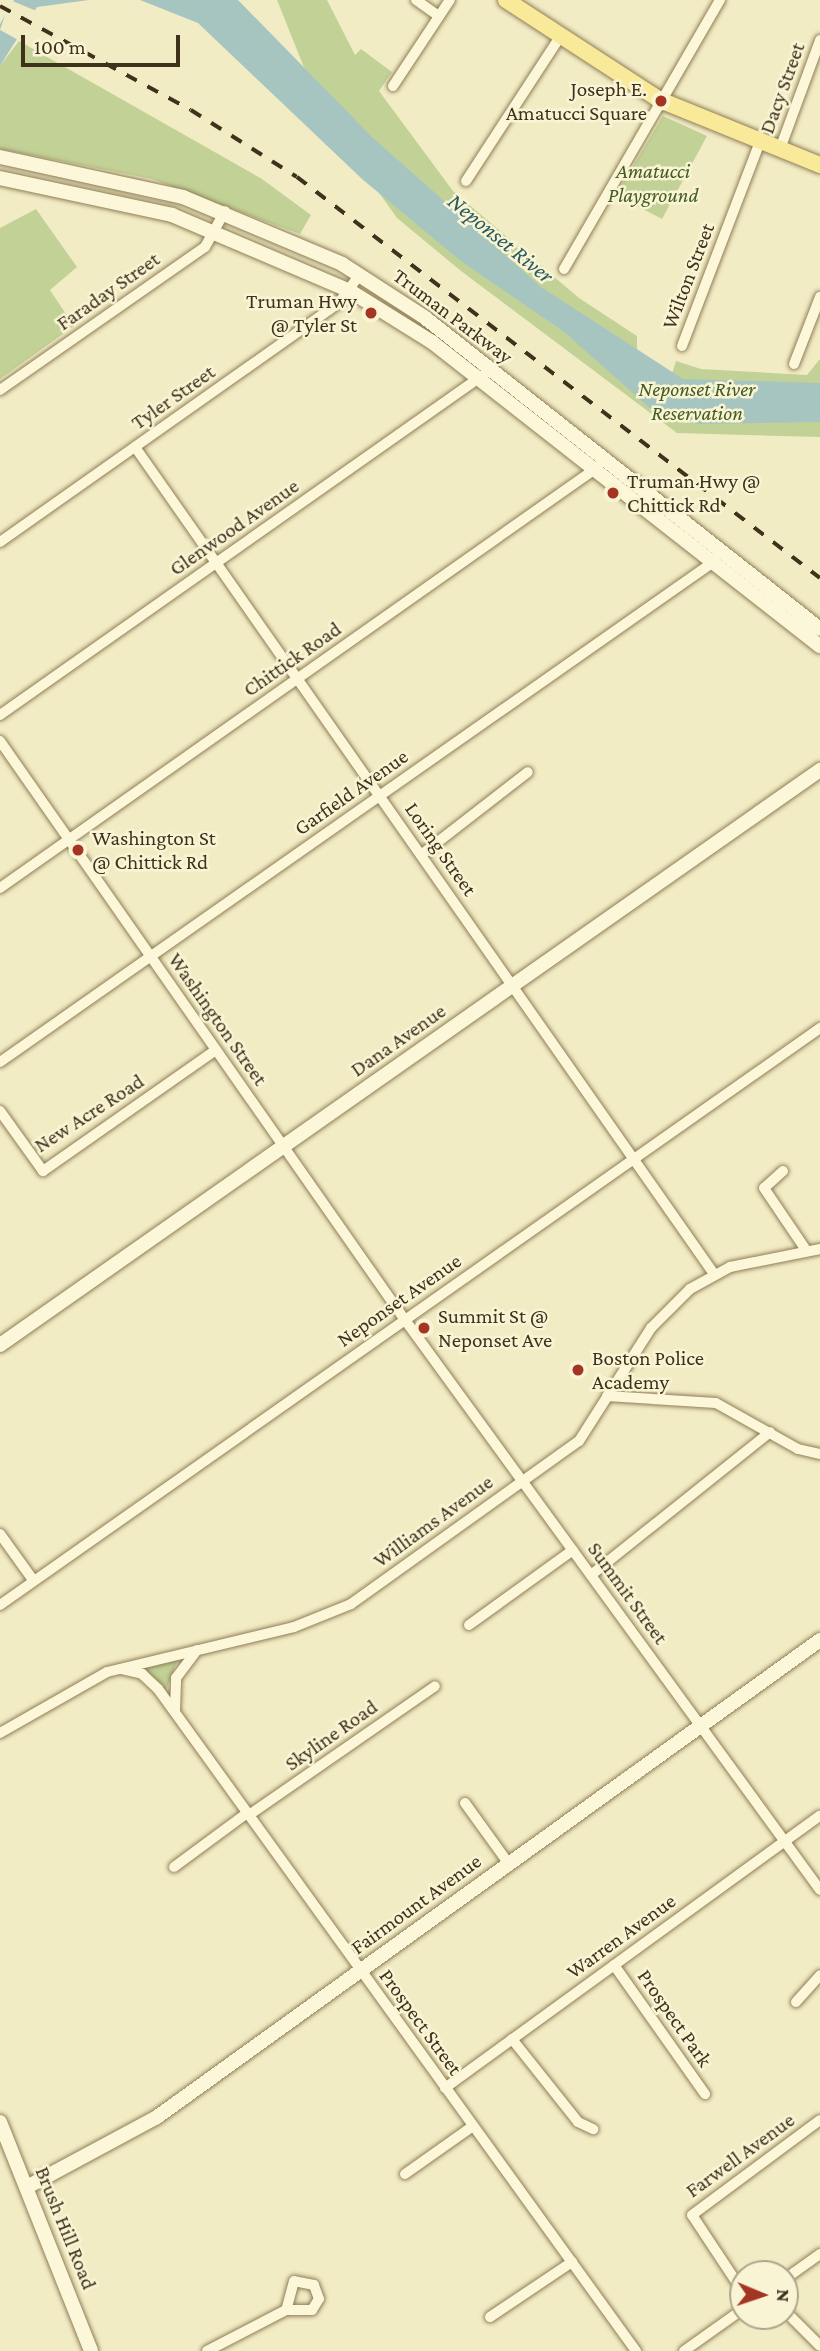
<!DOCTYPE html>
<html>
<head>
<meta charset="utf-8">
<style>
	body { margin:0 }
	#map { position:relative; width:820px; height:2351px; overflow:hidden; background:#f2ecc4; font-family:"Crimson Pro",serif }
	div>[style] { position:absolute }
	.green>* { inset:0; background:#c2d296 }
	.water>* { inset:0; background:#a6c5c1 }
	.pier>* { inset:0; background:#f2ecc4 }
	.roads { filter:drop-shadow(0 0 2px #8f7e58) drop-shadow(0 0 2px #8f7e58) }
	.street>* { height:10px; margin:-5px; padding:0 5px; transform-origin:5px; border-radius:5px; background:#fcf7d8 }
	.secondary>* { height:14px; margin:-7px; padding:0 7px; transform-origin:7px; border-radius:7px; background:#fcf7d8 }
	.primary>* { height:16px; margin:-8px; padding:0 8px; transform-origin:8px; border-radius:8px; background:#f9ea99 }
	.rail>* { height:3.5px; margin-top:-1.75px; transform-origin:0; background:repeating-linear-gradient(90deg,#3e321d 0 12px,transparent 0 24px) }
	.dots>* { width:19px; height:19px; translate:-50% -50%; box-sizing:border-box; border:4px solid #f9f4d4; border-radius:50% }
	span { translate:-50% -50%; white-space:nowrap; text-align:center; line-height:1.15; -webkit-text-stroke:5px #f9f4d4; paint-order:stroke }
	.street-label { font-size:21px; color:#3e321d }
	.poi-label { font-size:21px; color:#3e321d }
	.right { translate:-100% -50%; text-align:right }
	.left { translate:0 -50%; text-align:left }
	.park-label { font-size:21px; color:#445c22; font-style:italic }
	.water-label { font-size:23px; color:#2b5a5f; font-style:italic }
	.north { position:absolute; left:729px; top:2260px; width:70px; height:70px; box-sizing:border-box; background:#f9f4d4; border:2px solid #aea68b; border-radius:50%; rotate:92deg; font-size:19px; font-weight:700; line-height:28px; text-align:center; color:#3e321d }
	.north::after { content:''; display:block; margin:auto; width:24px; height:32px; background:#a43522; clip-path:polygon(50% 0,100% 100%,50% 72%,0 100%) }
	.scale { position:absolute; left:21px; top:35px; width:159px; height:32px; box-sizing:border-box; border:4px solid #3e321d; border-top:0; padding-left:9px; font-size:21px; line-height:24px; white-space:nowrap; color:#3e321d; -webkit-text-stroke:5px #f9f4d4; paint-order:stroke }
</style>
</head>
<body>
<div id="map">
	<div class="green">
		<div style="clip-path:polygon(277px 0,327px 0,355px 55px,361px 49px,392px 72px,379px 91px,453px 191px,579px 298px,637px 336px,637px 358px,670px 380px,676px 361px,701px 369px,807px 375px,820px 359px,820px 437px,677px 433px,461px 271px,397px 218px,370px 180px,307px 75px)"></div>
		<div style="clip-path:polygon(19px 41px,262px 179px,311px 215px,300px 234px,152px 179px,0 149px,0 66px)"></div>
		<div style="clip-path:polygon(663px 116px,707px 136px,662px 219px,616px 195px)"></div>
		<div style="clip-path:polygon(36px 209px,77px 267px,50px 290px,74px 326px,0 379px,0 228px)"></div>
		<div style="clip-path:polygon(178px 1659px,166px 1690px,144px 1668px,165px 1661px)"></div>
	</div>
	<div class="water">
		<div style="clip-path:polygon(14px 0,89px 0,37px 7px,0 66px,0 24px)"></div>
		<div style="clip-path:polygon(140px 0,238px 0,372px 137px,541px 287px,683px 379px,820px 383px,820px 422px,698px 424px,652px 410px,563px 331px,462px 262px,362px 179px,198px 23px)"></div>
	</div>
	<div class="pier">
		<div style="clip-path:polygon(10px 0,39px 12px,22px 42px,0 30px)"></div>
	</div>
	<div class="roads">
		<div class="street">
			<div style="left:416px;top:0;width:28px;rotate:35deg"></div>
			<div style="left:393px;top:86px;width:103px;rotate:-56.5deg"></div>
			<div style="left:780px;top:149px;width:116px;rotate:-69.8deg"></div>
			<div style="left:466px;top:181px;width:172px;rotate:-56.9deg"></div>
			<div style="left:564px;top:269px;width:311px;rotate:-59.9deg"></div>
			<div style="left:682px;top:346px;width:218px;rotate:-69.1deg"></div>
			<div style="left:794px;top:364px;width:72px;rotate:-68.8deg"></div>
			<div style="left:0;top:390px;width:250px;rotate:-34.9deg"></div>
			<div style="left:205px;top:247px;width:41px;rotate:-60.9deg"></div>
			<div style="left:135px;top:447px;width:1010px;rotate:55deg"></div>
			<div style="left:0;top:542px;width:415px;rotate:-35.2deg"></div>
			<div style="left:339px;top:303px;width:36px;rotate:-54deg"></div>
			<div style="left:0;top:715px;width:591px;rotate:-35.14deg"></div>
			<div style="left:0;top:741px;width:707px;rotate:55.03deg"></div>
			<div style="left:405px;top:1320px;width:705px;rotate:53.94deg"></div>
			<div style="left:421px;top:855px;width:135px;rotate:-37.8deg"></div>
			<div style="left:0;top:888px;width:731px;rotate:-35.15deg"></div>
			<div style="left:0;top:1062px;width:874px;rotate:-35.03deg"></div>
			<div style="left:0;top:1111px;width:74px;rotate:54.4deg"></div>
			<div style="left:43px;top:1171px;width:211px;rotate:-35deg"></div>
			<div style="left:783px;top:1171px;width:25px;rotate:138deg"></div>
			<div style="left:764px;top:1188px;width:75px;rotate:55.9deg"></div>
			<div style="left:607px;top:1396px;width:109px;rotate:3.7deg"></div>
			<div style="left:716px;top:1403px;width:94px;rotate:29.3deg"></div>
			<div style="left:798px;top:1449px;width:23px;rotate:13deg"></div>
			<div style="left:0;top:1534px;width:57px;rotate:54.3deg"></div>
			<div style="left:591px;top:1575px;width:229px;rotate:-38.6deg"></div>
			<div style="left:0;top:1605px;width:1003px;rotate:-35.13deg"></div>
			<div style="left:469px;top:1625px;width:128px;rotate:-35.8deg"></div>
			<div style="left:121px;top:1669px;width:22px;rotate:13deg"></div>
			<div style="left:142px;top:1674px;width:22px;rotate:43deg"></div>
			<div style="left:158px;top:1689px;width:817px;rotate:54.17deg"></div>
			<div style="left:175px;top:1710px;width:32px;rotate:-88deg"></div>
			<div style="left:176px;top:1678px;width:35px;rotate:-53deg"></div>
			<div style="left:0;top:1733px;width:123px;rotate:-29.7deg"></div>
			<div style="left:107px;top:1672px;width:192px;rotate:-13.5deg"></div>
			<div style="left:294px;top:1627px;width:61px;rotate:-22deg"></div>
			<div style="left:351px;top:1604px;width:280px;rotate:-35.6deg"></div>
			<div style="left:579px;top:1441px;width:134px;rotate:-57.5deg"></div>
			<div style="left:651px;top:1328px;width:55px;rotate:-45deg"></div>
			<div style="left:690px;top:1289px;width:46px;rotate:-28.8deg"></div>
			<div style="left:730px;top:1267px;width:92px;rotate:-11.3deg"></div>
			<div style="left:465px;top:1803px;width:75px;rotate:54.2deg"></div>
			<div style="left:249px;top:1815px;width:226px;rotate:-34.7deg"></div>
			<div style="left:174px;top:1867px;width:91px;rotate:-36.5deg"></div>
			<div style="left:614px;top:1965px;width:158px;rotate:54.8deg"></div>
			<div style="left:796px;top:2002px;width:36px;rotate:-48deg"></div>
			<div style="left:512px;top:2039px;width:106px;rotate:51.5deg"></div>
			<div style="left:578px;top:2122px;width:17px;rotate:25deg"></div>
			<div style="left:445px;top:2088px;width:463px;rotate:-36deg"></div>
			<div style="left:405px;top:2174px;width:83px;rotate:-35.2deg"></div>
			<div style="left:785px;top:2279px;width:43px;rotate:-35.5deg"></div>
			<div style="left:743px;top:2292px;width:92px;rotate:-123.5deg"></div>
			<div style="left:692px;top:2215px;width:159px;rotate:-36.6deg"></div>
			<div style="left:785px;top:2311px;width:49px;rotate:45deg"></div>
			<div style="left:490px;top:2317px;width:99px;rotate:-33.9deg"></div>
			<div style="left:207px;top:2351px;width:89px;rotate:-27.4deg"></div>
			<div style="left:286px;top:2310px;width:26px"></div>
			<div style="left:312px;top:2310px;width:13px;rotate:-58deg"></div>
			<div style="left:319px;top:2299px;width:15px;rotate:-110deg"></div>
			<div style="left:314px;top:2285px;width:20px;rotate:-169deg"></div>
			<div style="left:294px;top:2281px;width:30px;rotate:105deg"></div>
			<div style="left:684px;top:2351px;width:72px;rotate:-35.4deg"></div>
		</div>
		<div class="secondary">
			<div style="left:0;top:157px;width:187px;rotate:12.3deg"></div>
			<div style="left:183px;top:197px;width:173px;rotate:22.8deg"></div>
			<div style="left:342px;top:264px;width:98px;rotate:32.9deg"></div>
			<div style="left:424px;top:317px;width:504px;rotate:38.23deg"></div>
			<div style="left:0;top:178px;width:176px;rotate:12.1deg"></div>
			<div style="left:172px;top:215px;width:194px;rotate:23.1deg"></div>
			<div style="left:350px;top:291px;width:97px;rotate:31.9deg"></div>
			<div style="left:432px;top:342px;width:493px;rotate:38.1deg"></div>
			<div style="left:0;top:1345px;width:1002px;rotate:-35.04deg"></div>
			<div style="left:0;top:2122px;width:246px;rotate:68.3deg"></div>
			<div style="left:27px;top:2187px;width:148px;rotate:-28.3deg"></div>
			<div style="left:157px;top:2117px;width:817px;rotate:-35.73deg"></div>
		</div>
		<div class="primary">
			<div style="left:506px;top:0;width:184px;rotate:33deg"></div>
			<div style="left:660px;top:100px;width:173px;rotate:22.1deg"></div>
		</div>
	</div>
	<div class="rail">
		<div style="left:0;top:6px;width:217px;rotate:28.6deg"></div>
		<div style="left:191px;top:110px;width:125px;rotate:32.3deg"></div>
		<div style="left:297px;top:177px;width:659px;rotate:37.48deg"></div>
	</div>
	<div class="dots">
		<div style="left:661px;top:101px;background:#a43522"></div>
		<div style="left:371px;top:313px;background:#a43522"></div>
		<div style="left:613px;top:493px;background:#a43522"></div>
		<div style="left:78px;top:850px;background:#a43522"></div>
		<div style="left:424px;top:1328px;background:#a43522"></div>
		<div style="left:578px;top:1370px;background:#a43522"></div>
	</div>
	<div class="street-label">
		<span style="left:782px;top:88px;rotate:-70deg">Dacy Street</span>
		<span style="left:688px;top:276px;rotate:-69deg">Wilton Street</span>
		<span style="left:108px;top:291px;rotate:-35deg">Faraday Street</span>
		<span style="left:453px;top:316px;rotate:37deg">Truman Parkway</span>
		<span style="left:173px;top:397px;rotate:-35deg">Tyler Street</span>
		<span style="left:234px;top:527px;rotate:-35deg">Glenwood Avenue</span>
		<span style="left:292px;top:659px;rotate:-35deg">Chittick Road</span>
		<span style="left:351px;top:792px;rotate:-35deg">Garfield Avenue</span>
		<span style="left:441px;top:849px;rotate:55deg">Loring Street</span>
		<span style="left:218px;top:1019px;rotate:55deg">Washington Street</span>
		<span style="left:398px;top:1040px;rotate:-35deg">Dana Avenue</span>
		<span style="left:89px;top:1113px;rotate:-33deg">New Acre Road</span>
		<span style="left:399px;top:1300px;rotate:-35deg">Neponset Avenue</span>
		<span style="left:433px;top:1521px;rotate:-36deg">Williams Avenue</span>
		<span style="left:628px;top:1593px;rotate:54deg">Summit Street</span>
		<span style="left:331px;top:1735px;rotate:-35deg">Skyline Road</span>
		<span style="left:416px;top:1904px;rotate:-36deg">Fairmount Avenue</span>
		<span style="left:621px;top:1936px;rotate:-36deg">Warren Avenue</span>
		<span style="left:675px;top:2018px;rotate:55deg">Prospect Park</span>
		<span style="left:421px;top:2022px;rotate:54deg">Prospect Street</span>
		<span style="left:740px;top:2155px;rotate:-36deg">Farwell Avenue</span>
		<span style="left:66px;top:2228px;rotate:68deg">Brush Hill Road</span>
	</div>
	<div class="poi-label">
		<span class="right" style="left:647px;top:101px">Joseph E.<br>Amatucci Square</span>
		<span class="right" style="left:357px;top:313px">Truman Hwy<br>@ Tyler St</span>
		<span class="left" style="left:627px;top:493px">Truman Hwy @<br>Chittick Rd</span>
		<span class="left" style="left:92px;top:850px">Washington St<br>@ Chittick Rd</span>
		<span class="left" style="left:438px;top:1328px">Summit St @<br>Neponset Ave</span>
		<span class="left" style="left:592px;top:1370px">Boston Police<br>Academy</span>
	</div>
	<div class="park-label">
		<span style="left:653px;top:183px">Amatucci<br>Playground</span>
		<span style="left:697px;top:401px">Neponset River<br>Reservation</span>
	</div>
	<div class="water-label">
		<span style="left:501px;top:238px;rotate:39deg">Neponset River</span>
	</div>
	<div class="north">N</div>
	<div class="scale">100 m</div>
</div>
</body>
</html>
